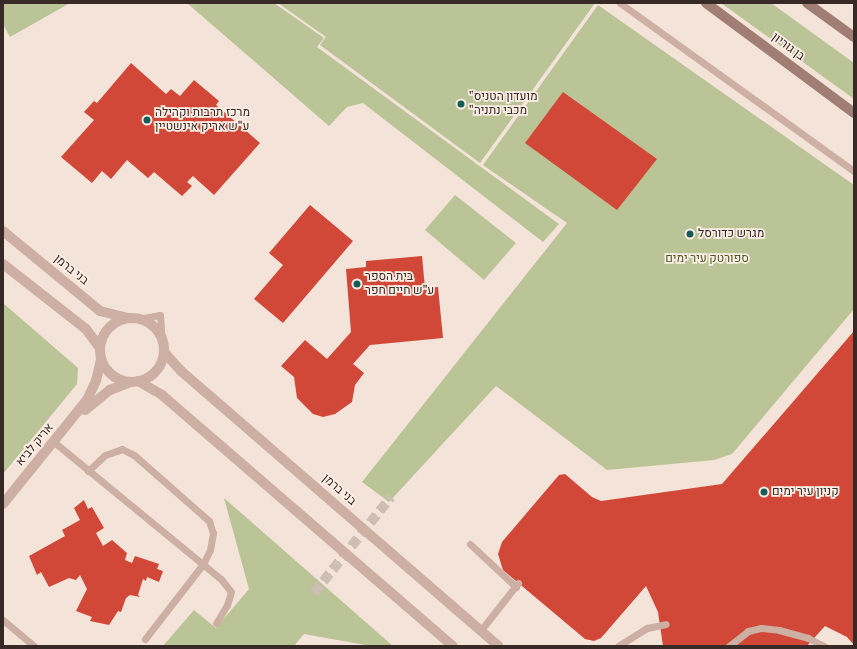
<!DOCTYPE html>
<html>
<head>
<meta charset="utf-8">
<style>
	body { margin:0 }
	#map { position:relative; width:857px; height:649px; overflow:hidden; background:#f4e3d8; font-family:Signika,Heebo,sans-serif }
	div>[style] { position:absolute }
	.green>* { inset:0; background:#bbc497 }
	.building>* { inset:0; background:#d24838 }
	.pedestrian-tunnel>* { height:10px; margin-top:-5px; transform-origin:0; background:repeating-linear-gradient(90deg,#cebeb4 0 10px,transparent 0 15px) }
	.service>* { height:7px; margin:-3.5px; padding:0 3.5px; transform-origin:3.5px; border-radius:3.5px; background:#cdb0a3 }
	.minor>* { height:10px; margin:-5px; padding:0 5px; transform-origin:5px; border-radius:5px; background:#cdb0a3 }
	.tertiary>* { height:10px; margin:-5px; padding:0 5px; transform-origin:5px; border-radius:5px; background:#cdb0a3 }
	.tertiary>.ring { margin:-5px; padding:0; box-sizing:content-box; background:none; border:10px solid #cdb0a3; border-radius:50% }
	.secondary>* { height:10px; margin:-5px; padding:0 5px; transform-origin:5px; border-radius:5px; background:#a17e74 }
	.dots>* { width:11px; height:11px; translate:-50% -50%; box-sizing:border-box; border:2px solid #fbeee5; border-radius:50% }
	span { translate:-50% -50%; white-space:nowrap; text-align:center; line-height:1.15; -webkit-text-stroke:3.5px #fbeee5; paint-order:stroke }
	.street-label { font-size:12px; color:#372926 }
	.poi-label { font-size:12px; color:#372926 }
	.left { translate:0 -50%; text-align:left }
	.park-label { font-size:12px; color:#4d5827 }
	.frame { position:absolute; inset:0; border:4px solid #372926; pointer-events:none }
</style>
</head>
<body>
<div id="map">
	<div class="green">
		<div style="clip-path:polygon(3px 3px,70px 3px,10px 37px,3px 24px)"></div>
		<div style="clip-path:polygon(187px 3px,274px 3px,324px 38px,317px 47px,559px 224px,543px 242px,363px 103px,347px 107px,329px 126px)"></div>
		<div style="clip-path:polygon(278px 3px,595px 3px,480px 163px,320px 45px,326px 37px)"></div>
		<div style="clip-path:polygon(721px 3px,771px 3px,854px 63px,854px 99px)"></div>
		<div style="clip-path:polygon(598px 5px,854px 185px,854px 309px,732px 454px,714px 460px,607px 470px,496px 386px,389px 502px,362px 482px,567px 223px,483px 165px)"></div>
		<div style="clip-path:polygon(455px 195px,516px 243px,484px 280px,425px 230px)"></div>
		<div style="clip-path:polygon(3px 303px,78px 368px,77px 384px,3px 474px)"></div>
		<div style="clip-path:polygon(224px 498px,393px 646px,371px 646px,304px 634px,294px 646px,163px 646px,194px 610px,216px 628px,249px 589px)"></div>
	</div>
	<div class="building">
		<div style="clip-path:polygon(131px 63px,166px 94px,171px 89px,180px 96px,194px 80px,219px 101px,216px 105px,260px 143px,214px 195px,193px 176px,187px 182px,192px 186px,182px 196px,154px 172px,148px 178px,127px 160px,111px 179px,102px 171px,92px 183px,61px 157px,94px 120px,84px 112px,94px 101px,97px 103px)"></div>
		<div style="clip-path:polygon(563px 92px,657px 159px,617px 210px,525px 143px)"></div>
		<div style="clip-path:polygon(310px 205px,353px 241px,283px 323px,254px 299px,283px 265px,269px 253px)"></div>
		<div style="clip-path:polygon(422px 256px,425px 288px,438px 287px,443px 338px,370px 345px,353px 364px,364px 373px,355px 385px,352px 402px,335px 414px,323px 417px,313px 414px,297px 398px,294px 377px,281px 366px,305px 340px,327px 359px,351px 332px,346px 269px,366px 267px,366px 261px)"></div>
		<div style="clip-path:polygon(854px 331px,854px 645px,847px 637px,825px 626px,807px 646px,663px 646px,658px 612px,646px 586px,601px 638px,594px 641px,585px 639px,503px 570px,498px 554px,502px 542px,559px 475px,565px 474px,592px 497px,601px 501px,722px 484px)"></div>
		<div style="clip-path:polygon(84px 500px,88px 509px,92px 507px,104px 528px,96px 533px,103px 546px,112px 540px,127px 553px,125px 560px,132px 563px,135px 556px,159px 564px,157px 569px,163px 571px,159px 582px,147px 577px,146px 581px,143px 579px,138px 595px,140px 597px,130px 595px,126px 598px,121px 612px,118px 611px,109px 625px,90px 621px,92px 617px,76px 611px,87px 589px,80px 575px,76px 580px,69px 578px,49px 587px,41px 572px,37px 575px,29px 556px,65px 536px,62px 530px,80px 520px,74px 508px)"></div>
	</div>
	<div class="pedestrian-tunnel">
		<div style="left:314px;top:593px;width:123px;rotate:-51.3deg"></div>
	</div>
	<div class="service">
		<div style="left:620px;top:3px;width:288px;rotate:35.7deg"></div>
		<div style="left:139px;top:319px;width:21px;rotate:-11deg"></div>
		<div style="left:160px;top:315px;width:26px;rotate:86deg"></div>
		<div style="left:54px;top:442px;width:216px;rotate:39.4deg"></div>
		<div style="left:221px;top:579px;width:16px;rotate:52deg"></div>
		<div style="left:231px;top:592px;width:14px;rotate:107deg"></div>
		<div style="left:227px;top:605px;width:21px;rotate:121deg"></div>
		<div style="left:88px;top:471px;width:23px;rotate:-43deg"></div>
		<div style="left:105px;top:455px;width:18px;rotate:-19deg"></div>
		<div style="left:122px;top:449px;width:13px;rotate:27deg"></div>
		<div style="left:134px;top:455px;width:100px;rotate:41.3deg"></div>
		<div style="left:209px;top:521px;width:13px;rotate:72deg"></div>
		<div style="left:213px;top:533px;width:17px;rotate:100deg"></div>
		<div style="left:210px;top:550px;width:16px;rotate:117deg"></div>
		<div style="left:203px;top:564px;width:95px;rotate:127.7deg"></div>
		<div style="left:470px;top:544px;width:63px;rotate:43.1deg"></div>
		<div style="left:3px;top:620px;width:40px;rotate:40deg"></div>
		<div style="left:481px;top:630px;width:60px;rotate:-51.8deg"></div>
		<div style="left:618px;top:646px;width:34px;rotate:-32deg"></div>
		<div style="left:647px;top:628px;width:19px;rotate:-12deg"></div>
		<div style="left:729px;top:646px;width:24px;rotate:-38deg"></div>
		<div style="left:748px;top:631px;width:13px;rotate:-13deg"></div>
		<div style="left:761px;top:628px;width:18px;rotate:6deg"></div>
		<div style="left:779px;top:630px;width:30px;rotate:15deg"></div>
		<div style="left:808px;top:638px;width:18px;rotate:27deg"></div>
	</div>
	<div class="minor">
		<div style="left:85px;top:410px;width:32px;rotate:-39deg"></div>
		<div style="left:110px;top:390px;width:22px;rotate:-21deg"></div>
		<div style="left:3px;top:504px;width:134px;rotate:-51.1deg"></div>
		<div style="left:87px;top:400px;width:21px;rotate:-65deg"></div>
		<div style="left:96px;top:381px;width:23px;rotate:-77deg"></div>
	</div>
	<div class="tertiary">
		<div style="left:3px;top:231px;width:126px;rotate:39.5deg"></div>
		<div style="left:100px;top:311px;width:29px;rotate:14deg"></div>
		<div style="left:3px;top:264px;width:105px;rotate:38.1deg"></div>
		<div style="left:86px;top:329px;width:24px;rotate:54deg"></div>
		<div class="ring" style="left:100px;top:318px;width:54px;height:54px"></div>
		<div style="left:164px;top:352px;width:25px;rotate:48deg"></div>
		<div style="left:181px;top:371px;width:420px;rotate:40.9deg"></div>
		<div style="left:138px;top:381px;width:28px;rotate:30deg"></div>
		<div style="left:162px;top:395px;width:384px;rotate:40.8deg"></div>
	</div>
	<div class="secondary">
		<div style="left:706px;top:3px;width:184px;rotate:36.6deg"></div>
		<div style="left:807px;top:3px;width:58px;rotate:35.9deg"></div>
	</div>
	<div class="dots">
		<div style="left:461px;top:104px;background:#175c57"></div>
		<div style="left:147px;top:120px;background:#175c57"></div>
		<div style="left:690px;top:234px;background:#175c57"></div>
		<div style="left:357px;top:284px;background:#175c57"></div>
		<div style="left:764px;top:492px;background:#175c57"></div>
	</div>
	<div class="street-label">
		<span style="left:788px;top:47px;rotate:37deg">בן גוריון</span>
		<span style="left:71px;top:270px;rotate:39deg">בני ברמן</span>
		<span style="left:35px;top:445px;rotate:-50deg">אריק לביא</span>
		<span style="left:339px;top:490px;rotate:41deg">בני ברמן</span>
	</div>
	<div class="poi-label">
		<span class="left" style="left:469px;top:104px">"מועדון הטניס<br>"מכבי נתניה</span>
		<span class="left" style="left:155px;top:120px">מרכז תרבות וקהילה<br>ע"ש אריק אינשטיין</span>
		<span class="left" style="left:698px;top:234px">מגרש כדורסל</span>
		<span class="left" style="left:365px;top:284px">בית הספר<br>ע"ש חיים חפר</span>
		<span class="left" style="left:772px;top:492px">קניון עיר ימים</span>
	</div>
	<div class="park-label">
		<span style="left:707px;top:259px">ספורטק עיר ימים</span>
	</div>
	<div class="frame"></div>
</div>
</body>
</html>
